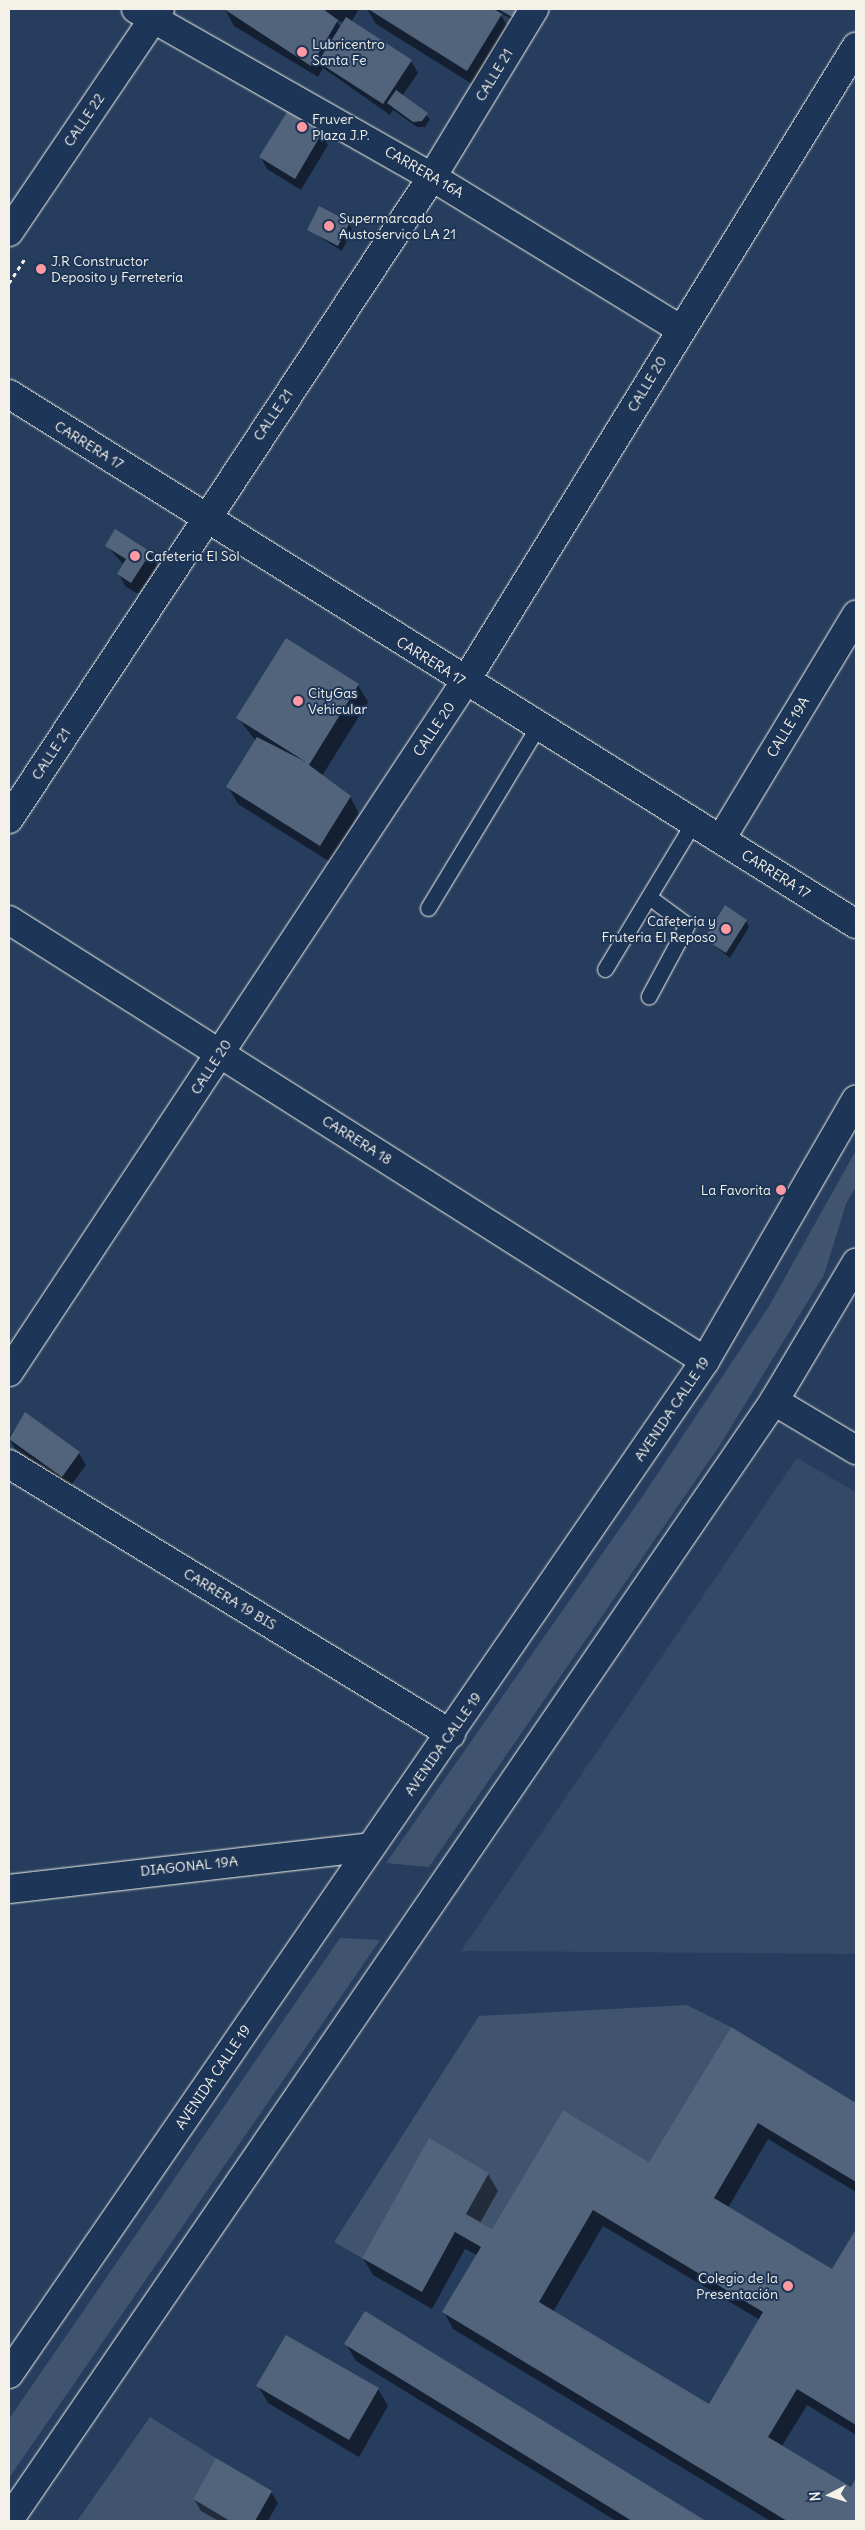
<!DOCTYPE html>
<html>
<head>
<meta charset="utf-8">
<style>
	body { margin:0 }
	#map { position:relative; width:865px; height:2530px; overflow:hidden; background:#263d5d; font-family:Delius,sans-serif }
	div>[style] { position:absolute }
	.built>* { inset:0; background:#334966 }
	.green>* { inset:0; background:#40546f }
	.shadow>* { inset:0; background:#0007 }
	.building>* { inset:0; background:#52647b }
	.path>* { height:3px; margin-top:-1.5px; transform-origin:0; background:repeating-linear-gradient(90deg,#f4f1e8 0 4px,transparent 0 8px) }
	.roads { filter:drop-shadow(0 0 1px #f4f1e8) drop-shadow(0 0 1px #f4f1e8) }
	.service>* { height:15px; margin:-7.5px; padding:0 7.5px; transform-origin:7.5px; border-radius:7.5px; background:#1d3557 }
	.minor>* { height:28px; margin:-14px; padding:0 14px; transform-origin:14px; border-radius:14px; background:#1d3557 }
	.tertiary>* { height:28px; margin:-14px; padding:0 14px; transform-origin:14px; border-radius:14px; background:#1d3557 }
	.primary>* { height:28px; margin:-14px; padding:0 14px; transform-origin:14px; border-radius:14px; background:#1d3557 }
	.dots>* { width:14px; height:14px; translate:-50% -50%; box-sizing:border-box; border:2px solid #1d3557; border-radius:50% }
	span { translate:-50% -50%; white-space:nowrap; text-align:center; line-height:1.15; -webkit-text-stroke:4px #1d3557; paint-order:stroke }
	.poi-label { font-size:14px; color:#f4f1e8 }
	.left { translate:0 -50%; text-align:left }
	.right { translate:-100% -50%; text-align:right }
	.street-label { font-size:14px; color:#f4f1e8 }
	.frame { position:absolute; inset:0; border:10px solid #f4f1e8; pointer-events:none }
	.north { position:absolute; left:805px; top:2470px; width:50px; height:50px; -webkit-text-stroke:4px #1d3557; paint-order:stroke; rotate:265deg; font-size:14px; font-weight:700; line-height:20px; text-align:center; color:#f4f1e8 }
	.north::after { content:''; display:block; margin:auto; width:18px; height:22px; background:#f4f1e8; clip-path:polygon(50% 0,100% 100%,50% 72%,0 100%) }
</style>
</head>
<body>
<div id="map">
	<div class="built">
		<div style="clip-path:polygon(797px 1458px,856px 1492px,856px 1954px,461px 1951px)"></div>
	</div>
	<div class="green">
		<div style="clip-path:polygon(856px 1150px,856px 1186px,846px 1204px,824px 1275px,720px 1445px,429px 1867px,386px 1863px,644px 1494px,768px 1308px)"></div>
		<div style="clip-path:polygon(340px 1938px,380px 1940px,9px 2478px,9px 2419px)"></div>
		<div style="clip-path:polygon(687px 2005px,731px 2027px,649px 2162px,563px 2110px,492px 2229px,466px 2214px,489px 2173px,429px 2139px,362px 2258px,334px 2242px,479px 2016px)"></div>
		<div style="clip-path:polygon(150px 2417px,216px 2458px,193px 2499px,230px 2521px,77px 2521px)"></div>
	</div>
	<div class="shadow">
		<div style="clip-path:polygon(evenodd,225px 9px,359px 9px,351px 22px,411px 61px,418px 73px,402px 96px,430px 119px,425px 127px,417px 127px,393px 110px,390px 115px,323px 68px,318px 77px,234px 26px,225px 9px,335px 18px,343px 23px,341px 28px,335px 18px)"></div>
		<div style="clip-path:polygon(367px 9px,529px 9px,519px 24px,499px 12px,511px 32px,477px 87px,376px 24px)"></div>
		<div style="clip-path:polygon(321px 134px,328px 145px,301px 190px,267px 169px,261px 157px)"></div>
		<div style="clip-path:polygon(349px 223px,352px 229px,342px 251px,309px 230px)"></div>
		<div style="clip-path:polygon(107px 546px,150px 553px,157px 565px,138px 594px,125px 586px,119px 574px,124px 565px)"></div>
		<div style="clip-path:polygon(358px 685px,368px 702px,322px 776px,350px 796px,359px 814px,330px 862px,238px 804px,228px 787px,256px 741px,238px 718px)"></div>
		<div style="clip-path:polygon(746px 921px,749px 927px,730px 958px,706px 939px)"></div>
		<div style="clip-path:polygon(25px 1414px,79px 1453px,86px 1465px,69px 1488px,15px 1449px,9px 1437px)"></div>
		<div style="clip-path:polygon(evenodd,731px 2028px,856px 2104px,856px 2192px,768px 2139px,728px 2208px,833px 2271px,856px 2232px,856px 2435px,807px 2405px,782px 2446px,851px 2489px,856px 2480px,856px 2521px,770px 2521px,453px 2329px,444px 2312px,477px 2255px,465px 2249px,432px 2309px,373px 2275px,363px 2258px,488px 2174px,498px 2191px,480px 2223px,492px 2231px,650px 2164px,731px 2028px,603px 2226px,760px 2320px,709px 2405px,553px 2312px,603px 2226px)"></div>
		<div style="clip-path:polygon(365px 2313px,704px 2521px,616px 2521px,356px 2361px,346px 2344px)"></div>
		<div style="clip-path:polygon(258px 2386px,378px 2389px,388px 2406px,359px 2457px,268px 2403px)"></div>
		<div style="clip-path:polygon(271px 2492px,278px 2503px,268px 2521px,219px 2521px,201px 2511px,194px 2499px)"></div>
	</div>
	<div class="building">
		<div style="clip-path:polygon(224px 9px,323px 9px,338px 20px,311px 66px)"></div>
		<div style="clip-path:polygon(368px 9px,494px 9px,502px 14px,467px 71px)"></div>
		<div style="clip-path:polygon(498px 9px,522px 9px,516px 19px)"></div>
		<div style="clip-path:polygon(346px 17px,412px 60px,383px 104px,318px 62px)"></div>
		<div style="clip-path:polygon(396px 90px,428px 113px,422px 121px,413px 122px,387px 103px)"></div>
		<div style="clip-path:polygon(287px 112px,322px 133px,295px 179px,259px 157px)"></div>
		<div style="clip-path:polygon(319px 206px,350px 222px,338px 246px,307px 230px)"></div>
		<div style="clip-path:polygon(115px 529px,151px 552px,131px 583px,117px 574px,126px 559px,105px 546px)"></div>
		<div style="clip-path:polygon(286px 638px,359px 684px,309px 765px,351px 796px,320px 846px,226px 787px,257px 737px,306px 762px,236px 718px)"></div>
		<div style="clip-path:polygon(725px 905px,747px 920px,726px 953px,704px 939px)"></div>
		<div style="clip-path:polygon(25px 1412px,80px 1452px,62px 1477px,9px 1439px)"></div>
		<div style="clip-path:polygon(evenodd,731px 2027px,856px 2103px,856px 2182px,758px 2123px,714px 2198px,832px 2269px,856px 2229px,856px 2425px,797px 2389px,768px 2437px,851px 2487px,856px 2478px,856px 2521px,787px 2521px,442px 2312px,481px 2247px,455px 2232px,422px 2292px,362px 2258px,429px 2138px,489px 2173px,466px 2214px,492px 2229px,563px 2110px,649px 2162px,731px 2027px,593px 2210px,763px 2312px,709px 2404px,539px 2302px,593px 2210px)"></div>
		<div style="clip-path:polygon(365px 2311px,706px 2521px,632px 2521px,344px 2344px)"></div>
		<div style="clip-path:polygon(286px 2335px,379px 2388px,349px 2440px,256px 2386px)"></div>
		<div style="clip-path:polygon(216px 2458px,272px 2491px,255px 2521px,230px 2521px,193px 2499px)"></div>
	</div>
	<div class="path">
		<div style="left:9px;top:283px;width:30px;rotate:-57deg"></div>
	</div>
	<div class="roads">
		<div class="service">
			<div style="left:649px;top:897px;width:47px;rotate:36.4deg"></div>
			<div style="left:687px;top:925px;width:81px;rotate:118.2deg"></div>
			<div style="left:428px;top:908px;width:210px;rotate:-58.8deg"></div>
			<div style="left:605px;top:969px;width:170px;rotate:-58.9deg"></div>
		</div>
		<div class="minor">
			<div style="left:136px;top:9px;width:340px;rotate:29.6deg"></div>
			<div style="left:432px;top:177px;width:291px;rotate:31.5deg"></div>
			<div style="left:9px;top:819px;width:769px;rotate:-56.62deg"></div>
			<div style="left:432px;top:177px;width:197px;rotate:-58.7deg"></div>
			<div style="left:721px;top:839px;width:262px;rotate:-58.9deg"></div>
			<div style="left:9px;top:920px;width:824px;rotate:32.36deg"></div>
			<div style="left:9px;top:1372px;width:827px;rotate:-56.54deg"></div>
			<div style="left:465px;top:682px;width:746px;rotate:-58.38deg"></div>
			<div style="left:774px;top:1401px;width:96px;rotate:30.9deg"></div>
			<div style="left:9px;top:1464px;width:518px;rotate:31.42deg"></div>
			<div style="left:9px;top:1889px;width:364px;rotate:-6.6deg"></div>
		</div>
		<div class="tertiary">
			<div style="left:9px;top:232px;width:269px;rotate:-55.9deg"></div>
			<div style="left:9px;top:394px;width:999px;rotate:32.04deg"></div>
		</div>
		<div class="primary">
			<div style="left:9px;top:2374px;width:1229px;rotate:-55.51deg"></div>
			<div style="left:705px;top:1361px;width:302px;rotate:-60deg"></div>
			<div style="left:9px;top:2520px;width:1356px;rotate:-55.64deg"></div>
			<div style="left:774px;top:1401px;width:161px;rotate:-59.3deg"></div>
		</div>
	</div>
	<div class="dots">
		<div style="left:302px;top:52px;background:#ff9aa2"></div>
		<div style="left:302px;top:127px;background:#ff9aa2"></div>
		<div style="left:329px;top:226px;background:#ff9aa2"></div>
		<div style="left:41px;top:269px;background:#ff9aa2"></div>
		<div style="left:135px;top:556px;background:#ff9aa2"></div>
		<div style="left:298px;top:701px;background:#ff9aa2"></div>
		<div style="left:726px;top:929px;background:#ff9aa2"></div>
		<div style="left:781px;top:1190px;background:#ff9aa2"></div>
		<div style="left:788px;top:2286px;background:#ff9aa2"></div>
	</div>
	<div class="poi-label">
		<span class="left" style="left:312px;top:52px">Lubricentro<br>Santa Fe</span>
		<span class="left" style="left:312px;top:127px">Fruver<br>Plaza J.P.</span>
		<span class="left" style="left:339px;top:226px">Supermarcado<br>Austoservico LA 21</span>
		<span class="left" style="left:51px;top:269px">J.R Constructor<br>Deposito y Ferretería</span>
		<span class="left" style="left:145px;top:556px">Cafeteria El Sol</span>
		<span class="left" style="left:308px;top:701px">CityGas<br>Vehicular</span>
		<span class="right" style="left:716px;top:929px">Cafetería y<br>Fruteria El Reposo</span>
		<span class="right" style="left:771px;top:1190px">La Favorita</span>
		<span class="right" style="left:778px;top:2286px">Colegio de la<br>Presentación</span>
	</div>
	<div class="street-label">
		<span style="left:494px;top:75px;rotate:-59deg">CALLE 21</span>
		<span style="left:84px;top:120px;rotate:-56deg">CALLE 22</span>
		<span style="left:424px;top:172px;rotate:30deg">CARRERA 16A</span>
		<span style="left:647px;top:384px;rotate:-59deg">CALLE 20</span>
		<span style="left:273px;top:415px;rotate:-56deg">CALLE 21</span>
		<span style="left:89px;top:445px;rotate:32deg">CARRERA 17</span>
		<span style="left:431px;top:661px;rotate:32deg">CARRERA 17</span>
		<span style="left:788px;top:727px;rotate:-59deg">CALLE 19A</span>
		<span style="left:434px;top:729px;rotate:-56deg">CALLE 20</span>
		<span style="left:51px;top:754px;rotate:-57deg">CALLE 21</span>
		<span style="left:776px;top:874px;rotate:32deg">CARRERA 17</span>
		<span style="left:211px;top:1067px;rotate:-57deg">CALLE 20</span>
		<span style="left:357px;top:1140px;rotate:32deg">CARRERA 18</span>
		<span style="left:672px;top:1409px;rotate:-56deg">AVENIDA CALLE 19</span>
		<span style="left:230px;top:1599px;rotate:31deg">CARRERA 19 BIS</span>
		<span style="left:443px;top:1744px;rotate:-55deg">AVENIDA CALLE 19</span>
		<span style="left:189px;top:1866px;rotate:-6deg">DIAGONAL 19A</span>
		<span style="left:213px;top:2077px;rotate:-56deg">AVENIDA CALLE 19</span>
	</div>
	<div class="frame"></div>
	<div class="north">N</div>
</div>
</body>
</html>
